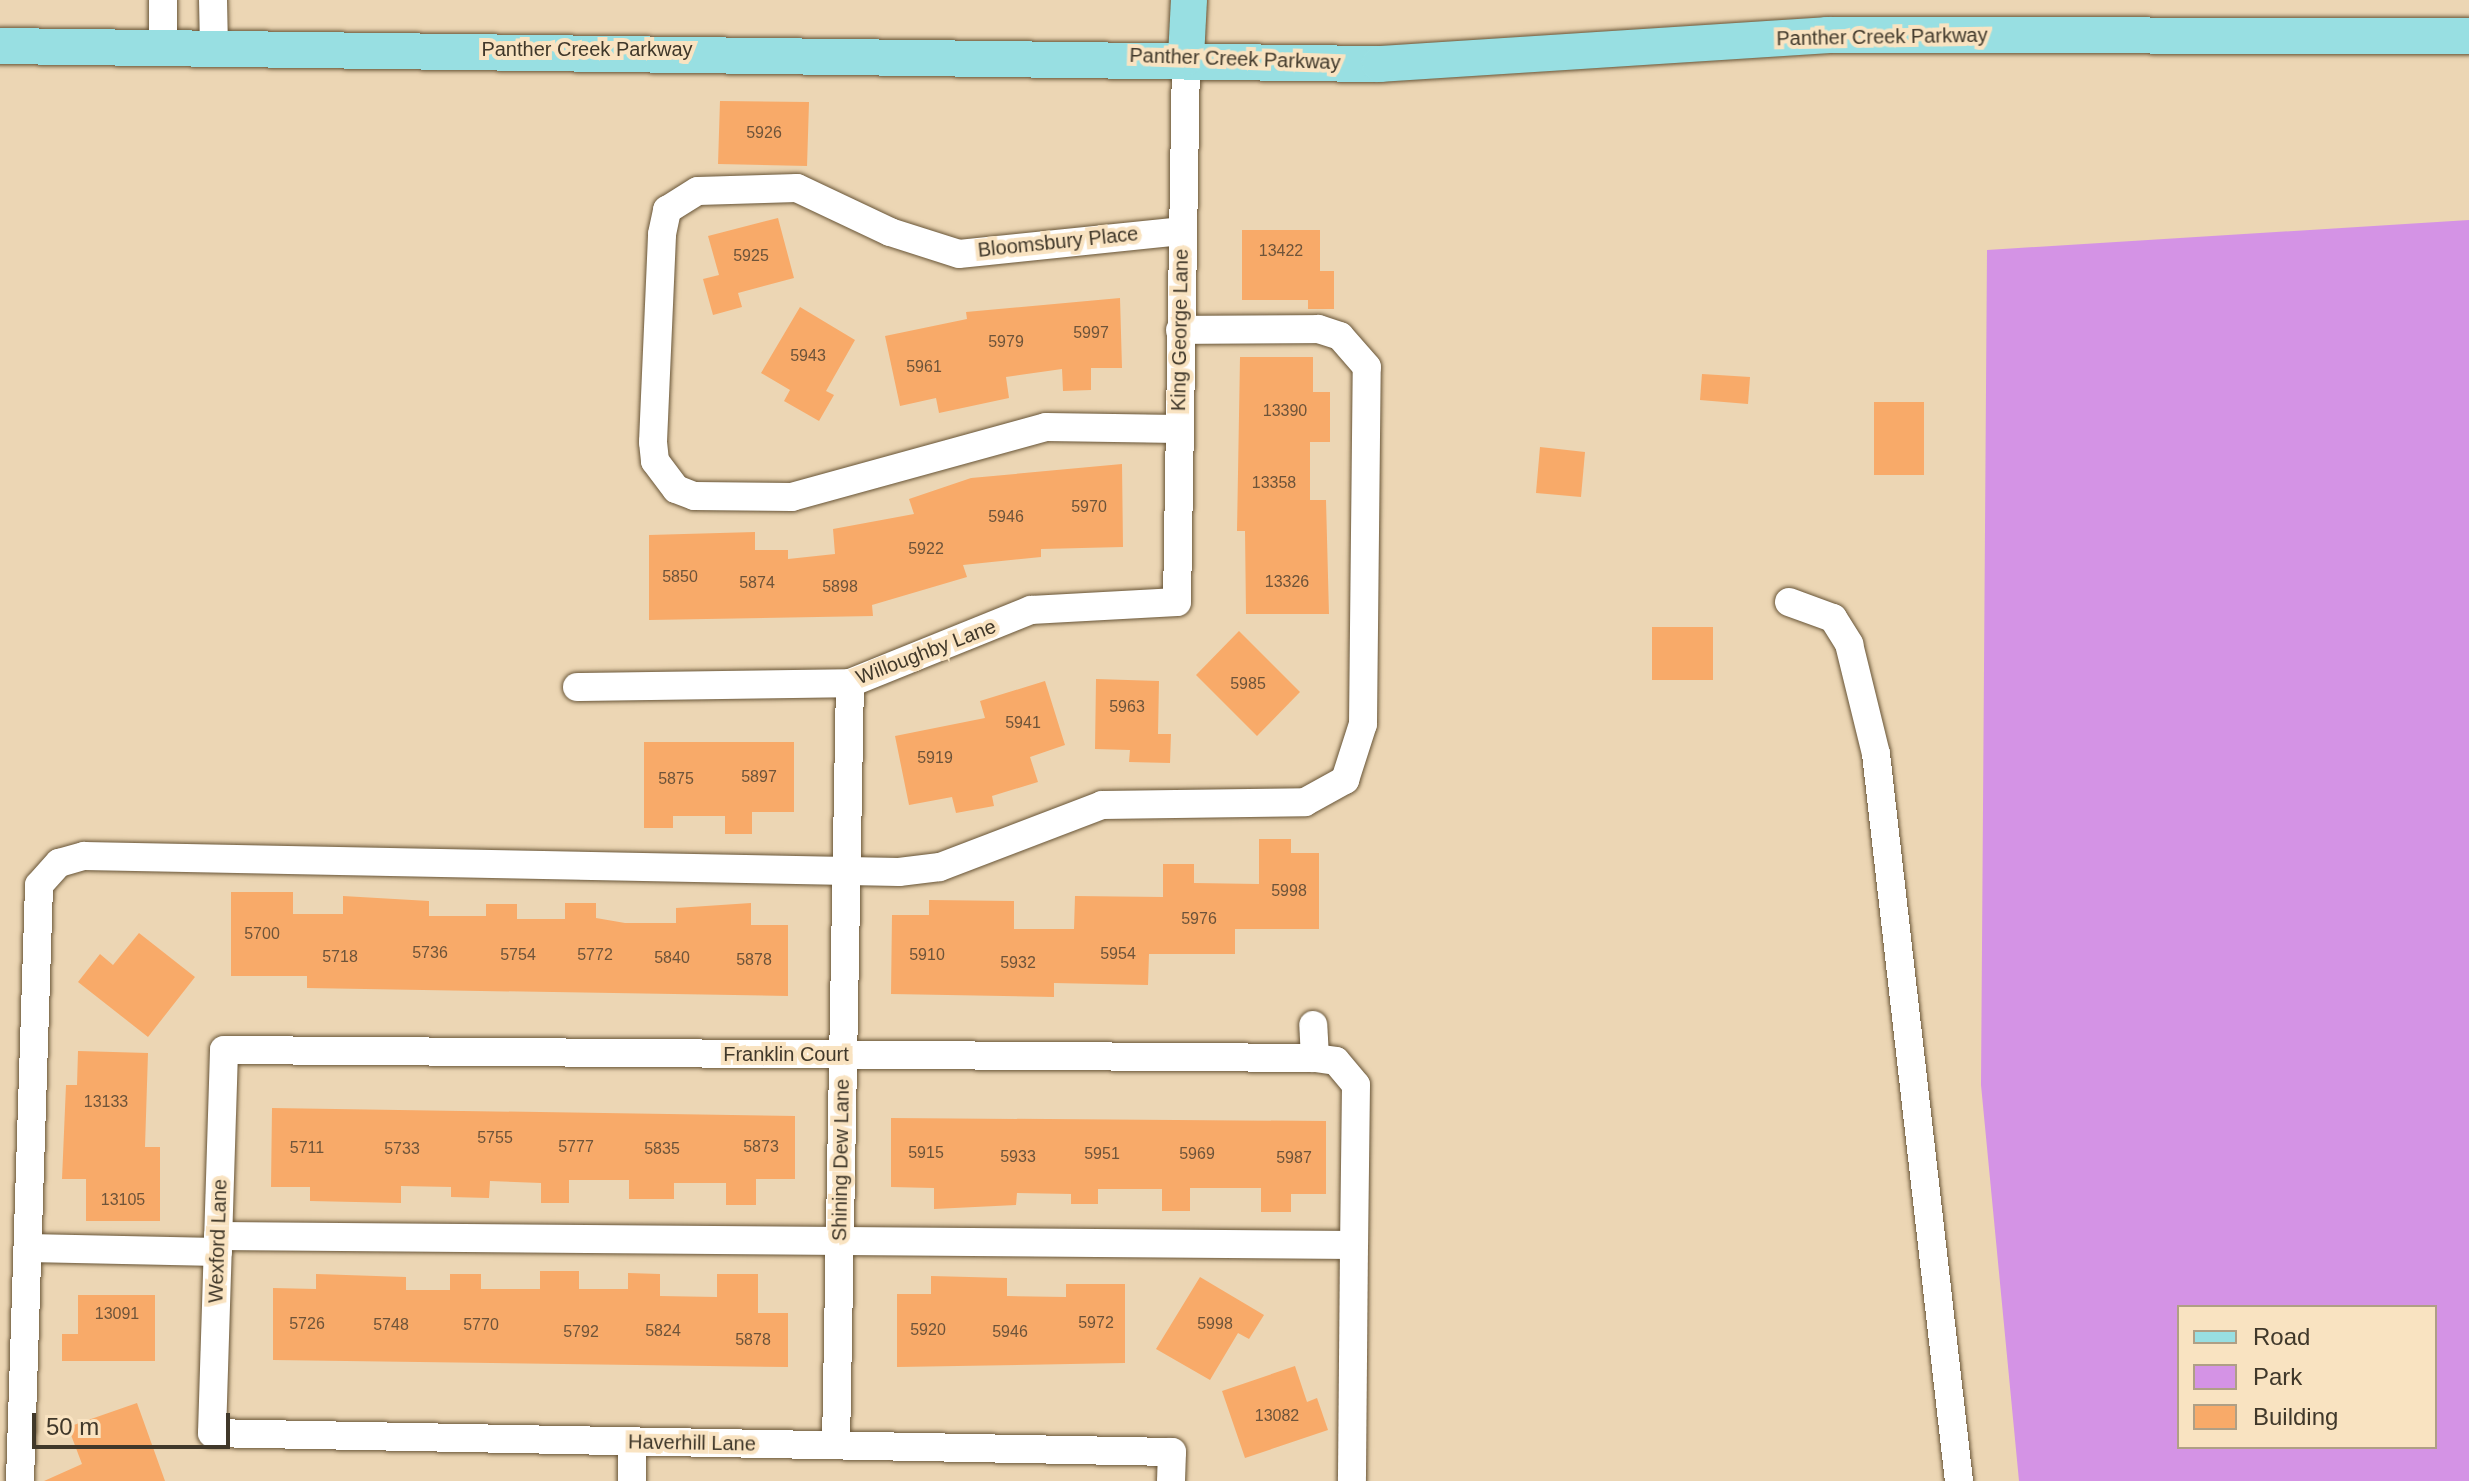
<!DOCTYPE html>
<html>
<head>
<meta charset="utf-8">
<style>
	body { margin:0 }
	#map { position:relative; width:2469px; height:1481px; overflow:hidden; background:#ecd6b4; font-family:Arial,sans-serif }
	div>[style] { position:absolute }
	.green>* { inset:0; background:#d493e5 }
	.building>* { inset:0; background:#f8aa69 }
	.roads { filter:drop-shadow(0 0 2px #675436) drop-shadow(0 0 2px #675436) }
	.minor>* { height:28px; margin:-14px; padding:0 14px; transform-origin:14px; border-radius:14px; background:#fff }
	.major>* { height:36px; margin:-18px; padding:0 18px; transform-origin:18px; border-radius:18px; background:#98dfe2 }
	span { translate:-50% -50%; white-space:nowrap; text-align:center; line-height:1.15; -webkit-text-stroke:8px #f9e3c1; paint-order:stroke }
	.number-label { font-size:16px; color:#6e543a }
	.number-label span { -webkit-text-stroke-width:0 }
	.street-label { font-size:20px; color:#40382a }
	.legend { position:absolute; left:2177px; top:1305px; width:260px; height:144px; box-sizing:border-box; background:#f9e3c1; border:2px solid #af9f85; margin:0; padding:10px 14px; list-style:none; font-size:24px; color:#40382a }
	.legend li { display:flex; align-items:center; gap:16px; height:40px }
	.legend b { width:40px; border:2px solid #af9f85 }
	.scale { position:absolute; left:32px; top:1413px; width:198px; height:36px; box-sizing:border-box; border:4px solid #40382a; border-top:0; padding-left:10px; font-size:24px; line-height:28px; white-space:nowrap; color:#40382a; -webkit-text-stroke:6px #f9e3c1; paint-order:stroke }
</style>
</head>
<body>
<div id="map">
	<div class="green">
		<div style="clip-path:polygon(evenodd,2469px 220px,2469px 1481px,2019px 1481px,1981px 1085px,1987px 250px,2469px 220px,2179px 1307px,2435px 1307px,2435px 1447px,2179px 1447px,2179px 1307px)"></div>
	</div>
	<div class="building">
		<div style="clip-path:polygon(720px 101px,809px 102px,807px 166px,718px 164px)"></div>
		<div style="clip-path:polygon(778px 218px,794px 278px,738px 293px,742px 307px,713px 315px,703px 279px,719px 275px,708px 236px)"></div>
		<div style="clip-path:polygon(1242px 230px,1320px 230px,1320px 271px,1334px 271px,1334px 309px,1308px 309px,1308px 300px,1242px 300px)"></div>
		<div style="clip-path:polygon(1120px 298px,1122px 368px,1091px 368px,1091px 390px,1063px 391px,1062px 369px,1006px 377px,1009px 398px,939px 413px,936px 398px,900px 406px,885px 336px,967px 319px,966px 312px)"></div>
		<div style="clip-path:polygon(800px 307px,855px 340px,826px 391px,834px 395px,819px 421px,784px 401px,790px 390px,761px 373px)"></div>
		<div style="clip-path:polygon(1240px 357px,1313px 357px,1313px 392px,1330px 392px,1330px 442px,1310px 442px,1310px 500px,1326px 500px,1329px 614px,1246px 614px,1245px 531px,1237px 531px)"></div>
		<div style="clip-path:polygon(1702px 374px,1750px 377px,1748px 404px,1700px 400px)"></div>
		<div style="clip-path:polygon(1874px 402px,1924px 402px,1924px 475px,1874px 475px)"></div>
		<div style="clip-path:polygon(1540px 447px,1585px 452px,1581px 497px,1536px 493px)"></div>
		<div style="clip-path:polygon(1122px 464px,1123px 547px,1041px 549px,1041px 557px,963px 565px,967px 577px,872px 605px,873px 616px,649px 620px,649px 535px,755px 532px,755px 550px,788px 550px,788px 559px,835px 554px,833px 529px,914px 514px,909px 499px,971px 478px)"></div>
		<div style="clip-path:polygon(1652px 627px,1713px 627px,1713px 680px,1652px 680px)"></div>
		<div style="clip-path:polygon(1239px 631px,1300px 692px,1257px 736px,1196px 675px)"></div>
		<div style="clip-path:polygon(1096px 679px,1159px 681px,1158px 734px,1171px 734px,1170px 763px,1129px 762px,1130px 750px,1095px 749px)"></div>
		<div style="clip-path:polygon(1045px 681px,1065px 745px,1030px 757px,1038px 782px,992px 796px,994px 806px,956px 813px,952px 797px,909px 805px,895px 736px,985px 718px,980px 701px)"></div>
		<div style="clip-path:polygon(644px 742px,794px 742px,794px 812px,752px 812px,752px 834px,725px 834px,725px 816px,673px 816px,673px 828px,644px 828px)"></div>
		<div style="clip-path:polygon(1259px 839px,1291px 839px,1291px 853px,1319px 853px,1319px 929px,1235px 929px,1235px 954px,1149px 954px,1148px 985px,1054px 983px,1054px 997px,891px 994px,892px 915px,929px 915px,929px 900px,1014px 901px,1014px 929px,1074px 929px,1075px 896px,1163px 897px,1163px 864px,1194px 864px,1194px 883px,1259px 884px)"></div>
		<div style="clip-path:polygon(231px 892px,293px 892px,293px 914px,343px 914px,343px 896px,429px 901px,429px 916px,486px 916px,486px 904px,517px 904px,517px 919px,565px 919px,565px 903px,596px 903px,596px 918px,625px 923px,676px 923px,676px 908px,751px 903px,751px 925px,788px 925px,788px 996px,307px 988px,307px 976px,231px 976px)"></div>
		<div style="clip-path:polygon(139px 933px,195px 977px,148px 1037px,78px 982px,100px 954px,113px 965px)"></div>
		<div style="clip-path:polygon(78px 1051px,148px 1053px,145px 1147px,160px 1147px,160px 1221px,86px 1221px,86px 1179px,62px 1179px,66px 1085px,77px 1085px)"></div>
		<div style="clip-path:polygon(272px 1108px,795px 1116px,795px 1179px,756px 1179px,756px 1205px,726px 1205px,726px 1183px,674px 1183px,674px 1199px,629px 1199px,629px 1180px,569px 1180px,569px 1203px,541px 1203px,541px 1183px,490px 1181px,489px 1198px,451px 1197px,451px 1187px,401px 1186px,401px 1203px,310px 1201px,310px 1187px,271px 1187px)"></div>
		<div style="clip-path:polygon(891px 1118px,1326px 1121px,1326px 1194px,1291px 1194px,1291px 1212px,1261px 1212px,1261px 1188px,1190px 1188px,1190px 1211px,1162px 1211px,1162px 1189px,1098px 1189px,1098px 1204px,1071px 1204px,1071px 1194px,1017px 1193px,1016px 1205px,934px 1209px,934px 1188px,891px 1187px)"></div>
		<div style="clip-path:polygon(540px 1271px,579px 1271px,579px 1289px,628px 1289px,628px 1273px,660px 1274px,660px 1296px,717px 1297px,717px 1274px,758px 1274px,758px 1313px,788px 1313px,788px 1367px,273px 1360px,273px 1288px,316px 1289px,316px 1274px,406px 1277px,406px 1290px,450px 1290px,450px 1274px,481px 1274px,481px 1289px,540px 1289px)"></div>
		<div style="clip-path:polygon(931px 1276px,1007px 1278px,1007px 1296px,1066px 1297px,1066px 1284px,1125px 1284px,1125px 1363px,897px 1367px,897px 1294px,931px 1294px)"></div>
		<div style="clip-path:polygon(1200px 1277px,1264px 1315px,1249px 1339px,1238px 1333px,1210px 1380px,1156px 1349px)"></div>
		<div style="clip-path:polygon(78px 1295px,155px 1295px,155px 1361px,62px 1361px,62px 1334px,78px 1334px)"></div>
		<div style="clip-path:polygon(1295px 1366px,1307px 1402px,1317px 1398px,1328px 1430px,1245px 1458px,1222px 1391px)"></div>
		<div style="clip-path:polygon(137px 1403px,165px 1481px,44px 1481px,82px 1464px,68px 1427px)"></div>
	</div>
	<div class="roads">
		<div class="minor">
			<div style="left:163px;top:0;width:47px;rotate:90deg"></div>
			<div style="left:213px;top:0;width:47px;rotate:88.8deg"></div>
			<div style="left:1179px;top:429px;width:133px;rotate:-179.1deg"></div>
			<div style="left:1046px;top:427px;width:263px;rotate:164.6deg"></div>
			<div style="left:792px;top:497px;width:98px;rotate:-179.4deg"></div>
			<div style="left:694px;top:496px;width:19px;rotate:-159deg"></div>
			<div style="left:676px;top:489px;width:35px;rotate:-127deg"></div>
			<div style="left:655px;top:461px;width:19px;rotate:-96deg"></div>
			<div style="left:653px;top:442px;width:208px;rotate:-87.5deg"></div>
			<div style="left:662px;top:234px;width:25px;rotate:-78deg"></div>
			<div style="left:667px;top:210px;width:36px;rotate:-32deg"></div>
			<div style="left:698px;top:191px;width:99px;rotate:-1.7deg"></div>
			<div style="left:797px;top:188px;width:103px;rotate:25.3deg"></div>
			<div style="left:890px;top:232px;width:72px;rotate:17.7deg"></div>
			<div style="left:959px;top:254px;width:223px;rotate:-5.9deg"></div>
			<div style="left:1789px;top:602px;width:47px;rotate:20deg"></div>
			<div style="left:1833px;top:618px;width:31px;rotate:58deg"></div>
			<div style="left:1849px;top:644px;width:113px;rotate:76.2deg"></div>
			<div style="left:1876px;top:754px;width:732px;rotate:83.49deg"></div>
			<div style="left:577px;top:687px;width:273px;rotate:-0.8deg"></div>
			<div style="left:850px;top:683px;width:195px;rotate:-22deg"></div>
			<div style="left:1031px;top:610px;width:146px;rotate:-3.1deg"></div>
			<div style="left:1177px;top:602px;width:545px;rotate:-89.05deg"></div>
			<div style="left:1315px;top:1058px;width:21px;rotate:8deg"></div>
			<div style="left:1336px;top:1061px;width:31px;rotate:50deg"></div>
			<div style="left:1356px;top:1085px;width:160px;rotate:90.7deg"></div>
			<div style="left:218px;top:1236px;width:1136px;rotate:0.45deg"></div>
			<div style="left:1354px;top:1245px;width:236px;rotate:90.5deg"></div>
			<div style="left:28px;top:1248px;width:190px;rotate:1.2deg"></div>
			<div style="left:836px;top:1445px;width:762px;rotate:-88.95deg"></div>
			<div style="left:20px;top:1481px;width:596px;rotate:-88.17deg"></div>
			<div style="left:39px;top:885px;width:30px;rotate:-48deg"></div>
			<div style="left:59px;top:863px;width:26px;rotate:-16deg"></div>
			<div style="left:84px;top:856px;width:815px;rotate:1.12deg"></div>
			<div style="left:899px;top:872px;width:41px;rotate:-7deg"></div>
			<div style="left:940px;top:867px;width:173px;rotate:-20.9deg"></div>
			<div style="left:1102px;top:805px;width:203px;rotate:-0.8deg"></div>
			<div style="left:1305px;top:802px;width:46px;rotate:-28.8deg"></div>
			<div style="left:1345px;top:780px;width:59px;rotate:-72.2deg"></div>
			<div style="left:1363px;top:724px;width:357px;rotate:-89.4deg"></div>
			<div style="left:1367px;top:367px;width:41px;rotate:-131.1deg"></div>
			<div style="left:1340px;top:336px;width:23px;rotate:-162deg"></div>
			<div style="left:1318px;top:329px;width:138px;rotate:179.6deg"></div>
			<div style="left:632px;top:1481px;width:40px;rotate:-90deg"></div>
			<div style="left:1171px;top:1481px;width:29px;rotate:-88deg"></div>
			<div style="left:1172px;top:1452px;width:960px;rotate:-178.87deg"></div>
			<div style="left:212px;top:1433px;width:383px;rotate:-88.2deg"></div>
			<div style="left:224px;top:1050px;width:1091px;rotate:0.42deg"></div>
			<div style="left:1315px;top:1058px;width:33px;rotate:-93deg"></div>
		</div>
		<div class="major">
			<div style="left:0;top:46px;width:1380px;rotate:0.75deg"></div>
			<div style="left:1380px;top:64px;width:448px;rotate:-3.7deg"></div>
			<div style="left:1827px;top:35px;width:642px;rotate:0.09deg"></div>
			<div style="left:1186px;top:57px;width:57px;rotate:-87deg"></div>
		</div>
	</div>
	<div class="number-label">
		<span style="left:764px;top:133px">5926</span>
		<span style="left:1281px;top:251px">13422</span>
		<span style="left:751px;top:256px">5925</span>
		<span style="left:1091px;top:333px">5997</span>
		<span style="left:1006px;top:342px">5979</span>
		<span style="left:808px;top:356px">5943</span>
		<span style="left:924px;top:367px">5961</span>
		<span style="left:1285px;top:411px">13390</span>
		<span style="left:1274px;top:483px">13358</span>
		<span style="left:1089px;top:507px">5970</span>
		<span style="left:1006px;top:517px">5946</span>
		<span style="left:926px;top:549px">5922</span>
		<span style="left:680px;top:577px">5850</span>
		<span style="left:1287px;top:582px">13326</span>
		<span style="left:757px;top:583px">5874</span>
		<span style="left:840px;top:587px">5898</span>
		<span style="left:1248px;top:684px">5985</span>
		<span style="left:1127px;top:707px">5963</span>
		<span style="left:1023px;top:723px">5941</span>
		<span style="left:935px;top:758px">5919</span>
		<span style="left:759px;top:777px">5897</span>
		<span style="left:676px;top:779px">5875</span>
		<span style="left:1289px;top:891px">5998</span>
		<span style="left:1199px;top:919px">5976</span>
		<span style="left:262px;top:934px">5700</span>
		<span style="left:430px;top:953px">5736</span>
		<span style="left:1118px;top:954px">5954</span>
		<span style="left:518px;top:955px">5754</span>
		<span style="left:595px;top:955px">5772</span>
		<span style="left:927px;top:955px">5910</span>
		<span style="left:340px;top:957px">5718</span>
		<span style="left:672px;top:958px">5840</span>
		<span style="left:754px;top:960px">5878</span>
		<span style="left:1018px;top:963px">5932</span>
		<span style="left:106px;top:1102px">13133</span>
		<span style="left:495px;top:1138px">5755</span>
		<span style="left:576px;top:1147px">5777</span>
		<span style="left:761px;top:1147px">5873</span>
		<span style="left:307px;top:1148px">5711</span>
		<span style="left:402px;top:1149px">5733</span>
		<span style="left:662px;top:1149px">5835</span>
		<span style="left:926px;top:1153px">5915</span>
		<span style="left:1102px;top:1154px">5951</span>
		<span style="left:1197px;top:1154px">5969</span>
		<span style="left:1018px;top:1157px">5933</span>
		<span style="left:1294px;top:1158px">5987</span>
		<span style="left:123px;top:1200px">13105</span>
		<span style="left:117px;top:1314px">13091</span>
		<span style="left:1096px;top:1323px">5972</span>
		<span style="left:307px;top:1324px">5726</span>
		<span style="left:1215px;top:1324px">5998</span>
		<span style="left:391px;top:1325px">5748</span>
		<span style="left:481px;top:1325px">5770</span>
		<span style="left:928px;top:1330px">5920</span>
		<span style="left:663px;top:1331px">5824</span>
		<span style="left:581px;top:1332px">5792</span>
		<span style="left:1010px;top:1332px">5946</span>
		<span style="left:753px;top:1340px">5878</span>
		<span style="left:1277px;top:1416px">13082</span>
	</div>
	<div class="street-label">
		<span style="left:1882px;top:37px;rotate:-1deg">Panther Creek Parkway</span>
		<span style="left:587px;top:49px">Panther Creek Parkway</span>
		<span style="left:1235px;top:59px;rotate:2deg">Panther Creek Parkway</span>
		<span style="left:1058px;top:242px;rotate:-6deg">Bloomsbury Place</span>
		<span style="left:1180px;top:330px;rotate:-89deg">King George Lane</span>
		<span style="left:926px;top:652px;rotate:-21deg">Willoughby Lane</span>
		<span style="left:786px;top:1054px">Franklin Court</span>
		<span style="left:841px;top:1160px;rotate:-89deg">Shining Dew Lane</span>
		<span style="left:218px;top:1241px;rotate:-88deg">Wexford Lane</span>
		<span style="left:692px;top:1443px;rotate:1deg">Haverhill Lane</span>
	</div>
	<ul class="legend">
	<li><b style="height:10px;background:#98dfe2"></b>Road</li>
	<li><b style="height:22px;background:#d493e5"></b>Park</li>
	<li><b style="height:22px;background:#f8aa69"></b>Building</li>
	</ul>
	<div class="scale">50 m</div>
</div>
</body>
</html>
